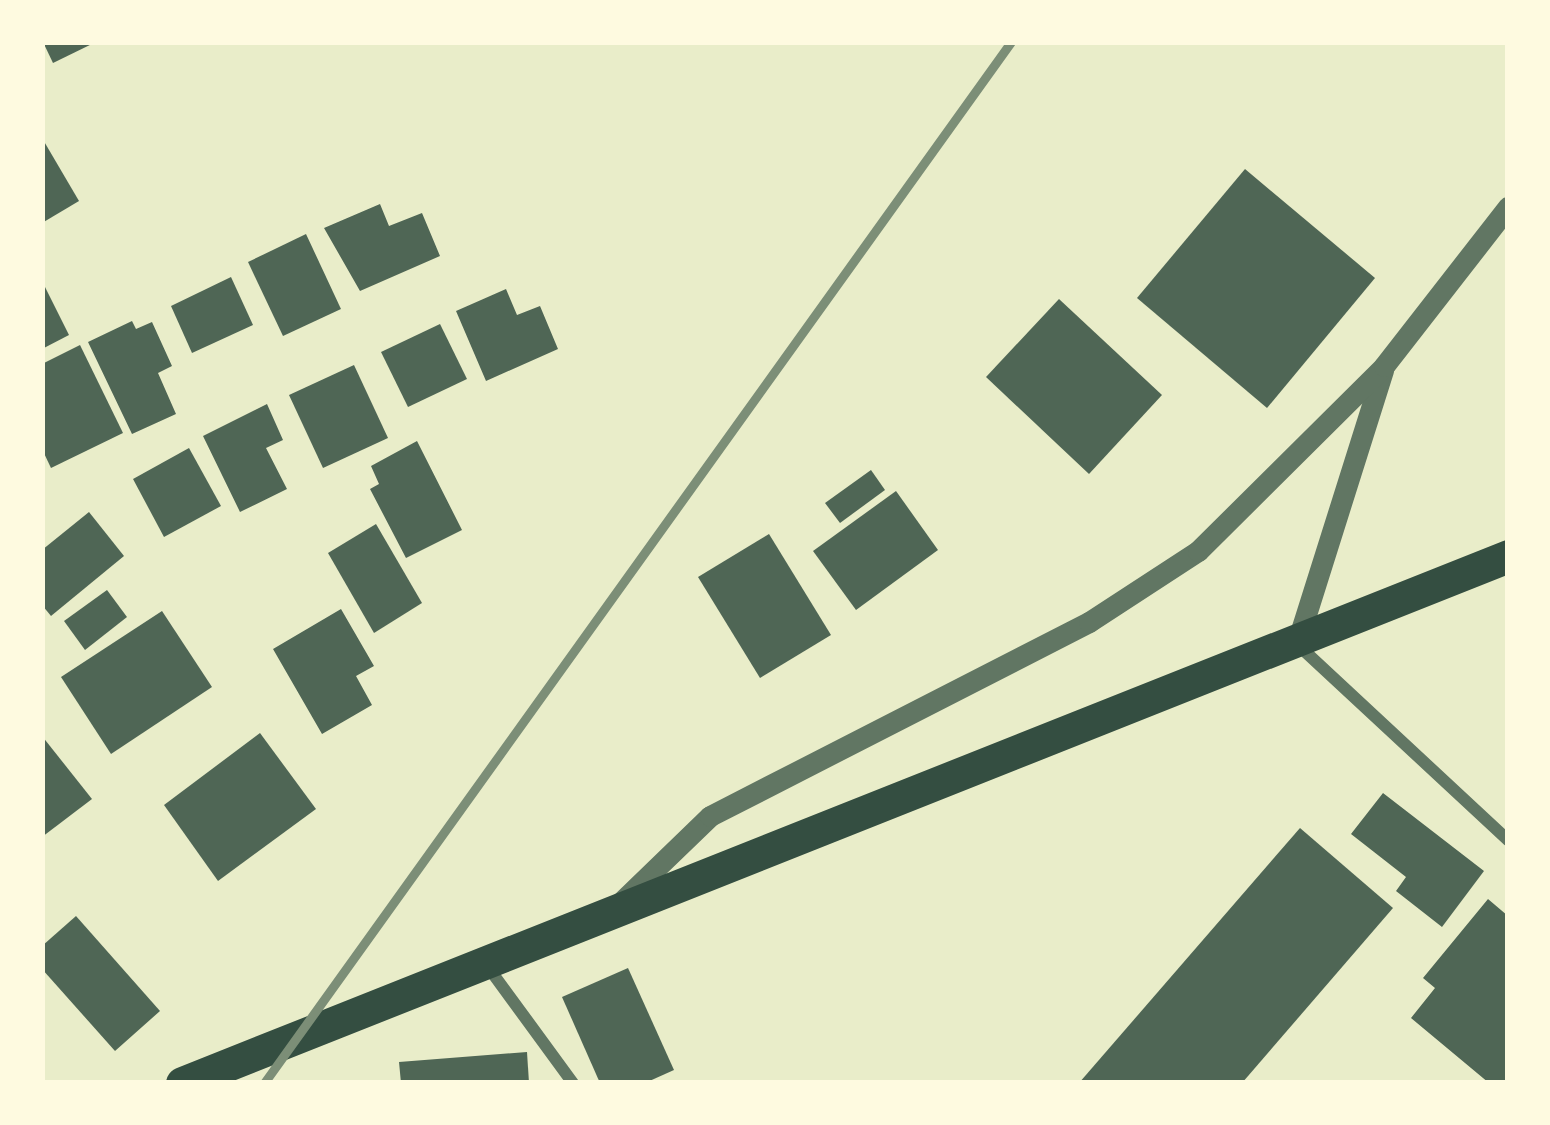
<!DOCTYPE html>
<html>
<head>
<meta charset="utf-8">
<style>
	body { margin:0 }
	#map { position:relative; width:1550px; height:1125px; overflow:hidden; background:#e9edc9; font-family:"DM Sans",sans-serif }
	div>[style] { position:absolute }
	.building>* { inset:0; background:#4f6655 }
	.minor>* { height:12px; margin:-6px; padding:0 6px; transform-origin:6px; border-radius:6px; background:#617663 }
	.tertiary>* { height:21px; margin:-10.5px; padding:0 10.5px; transform-origin:10.5px; border-radius:10.5px; background:#617663 }
	.trunk>* { height:33px; margin:-16.5px; padding:0 16.5px; transform-origin:16.5px; border-radius:16.5px; background:#344e41 }
	.rail>* { height:9px; margin:-4.5px; padding:0 4.5px; transform-origin:4.5px; border-radius:4.5px; background:#7c8e77 }
	span { translate:-50% -50%; white-space:nowrap; text-align:center; line-height:1.15; -webkit-text-stroke:10px #fefae0; paint-order:stroke }
	.frame { position:absolute; inset:0; border:45px solid #fefae0; pointer-events:none }
</style>
</head>
<body>
<div id="map">
	<div class="building">
		<div style="clip-path:polygon(43px 42px,96px 42px,53px 63px)"></div>
		<div style="clip-path:polygon(42px 138px,79px 201px,42px 223px)"></div>
		<div style="clip-path:polygon(1245px 169px,1375px 278px,1267px 408px,1137px 298px)"></div>
		<div style="clip-path:polygon(380px 204px,389px 226px,422px 213px,440px 256px,360px 291px,324px 228px)"></div>
		<div style="clip-path:polygon(306px 234px,341px 309px,283px 336px,248px 262px)"></div>
		<div style="clip-path:polygon(231px 277px,253px 325px,192px 353px,171px 306px)"></div>
		<div style="clip-path:polygon(42px 281px,69px 335px,42px 349px)"></div>
		<div style="clip-path:polygon(506px 289px,517px 315px,540px 306px,558px 349px,486px 381px,456px 311px)"></div>
		<div style="clip-path:polygon(1059px 299px,1162px 395px,1089px 474px,986px 377px)"></div>
		<div style="clip-path:polygon(132px 321px,136px 329px,152px 322px,172px 366px,158px 373px,176px 414px,132px 434px,88px 342px)"></div>
		<div style="clip-path:polygon(440px 324px,467px 379px,408px 407px,381px 352px)"></div>
		<div style="clip-path:polygon(80px 345px,123px 433px,51px 468px,42px 449px,42px 364px)"></div>
		<div style="clip-path:polygon(354px 365px,388px 438px,323px 468px,289px 395px)"></div>
		<div style="clip-path:polygon(267px 404px,283px 440px,266px 448px,287px 489px,240px 512px,203px 436px)"></div>
		<div style="clip-path:polygon(417px 441px,462px 530px,406px 558px,370px 489px,379px 484px,371px 466px)"></div>
		<div style="clip-path:polygon(189px 448px,221px 506px,164px 537px,133px 479px)"></div>
		<div style="clip-path:polygon(871px 470px,885px 490px,840px 523px,825px 503px)"></div>
		<div style="clip-path:polygon(896px 491px,938px 550px,856px 610px,813px 551px)"></div>
		<div style="clip-path:polygon(89px 512px,124px 556px,51px 616px,42px 605px,42px 550px)"></div>
		<div style="clip-path:polygon(376px 524px,422px 603px,374px 633px,328px 553px)"></div>
		<div style="clip-path:polygon(769px 534px,831px 635px,760px 678px,698px 577px)"></div>
		<div style="clip-path:polygon(107px 590px,127px 617px,85px 650px,64px 621px)"></div>
		<div style="clip-path:polygon(341px 609px,374px 666px,356px 676px,372px 705px,322px 734px,273px 649px)"></div>
		<div style="clip-path:polygon(162px 611px,212px 687px,111px 754px,61px 677px)"></div>
		<div style="clip-path:polygon(260px 733px,316px 809px,218px 881px,164px 805px)"></div>
		<div style="clip-path:polygon(42px 736px,92px 799px,42px 837px)"></div>
		<div style="clip-path:polygon(1383px 793px,1484px 871px,1442px 927px,1396px 891px,1406px 877px,1351px 834px)"></div>
		<div style="clip-path:polygon(1300px 828px,1393px 908px,1242px 1083px,1079px 1083px)"></div>
		<div style="clip-path:polygon(1488px 899px,1508px 916px,1508px 1083px,1489px 1083px,1411px 1018px,1435px 988px,1423px 978px)"></div>
		<div style="clip-path:polygon(76px 916px,160px 1011px,115px 1051px,42px 969px,42px 946px)"></div>
		<div style="clip-path:polygon(628px 968px,674px 1070px,645px 1083px,600px 1083px,562px 997px)"></div>
		<div style="clip-path:polygon(527px 1052px,529px 1083px,401px 1083px,399px 1062px)"></div>
	</div>
	<div class="minor">
		<div style="left:1298px;top:645px;width:287px;rotate:42.9deg"></div>
		<div style="left:488px;top:967px;width:144px;rotate:53.8deg"></div>
	</div>
	<div class="tertiary">
		<div style="left:1297px;top:643px;width:286px;rotate:-72.5deg"></div>
		<div style="left:620px;top:903px;width:125px;rotate:-44deg"></div>
		<div style="left:710px;top:816px;width:426px;rotate:-27.1deg"></div>
		<div style="left:1089px;top:622px;width:130px;rotate:-33.1deg"></div>
		<div style="left:1198px;top:551px;width:262px;rotate:-44.8deg"></div>
		<div style="left:1384px;top:366px;width:202px;rotate:-52.1deg"></div>
	</div>
	<div class="trunk">
		<div style="left:182px;top:1083px;width:1427px;rotate:-21.67deg"></div>
	</div>
	<div class="rail">
		<div style="left:264px;top:1083px;width:1281px;rotate:-54.34deg"></div>
	</div>
	<div class="frame"></div>
</div>
</body>
</html>
